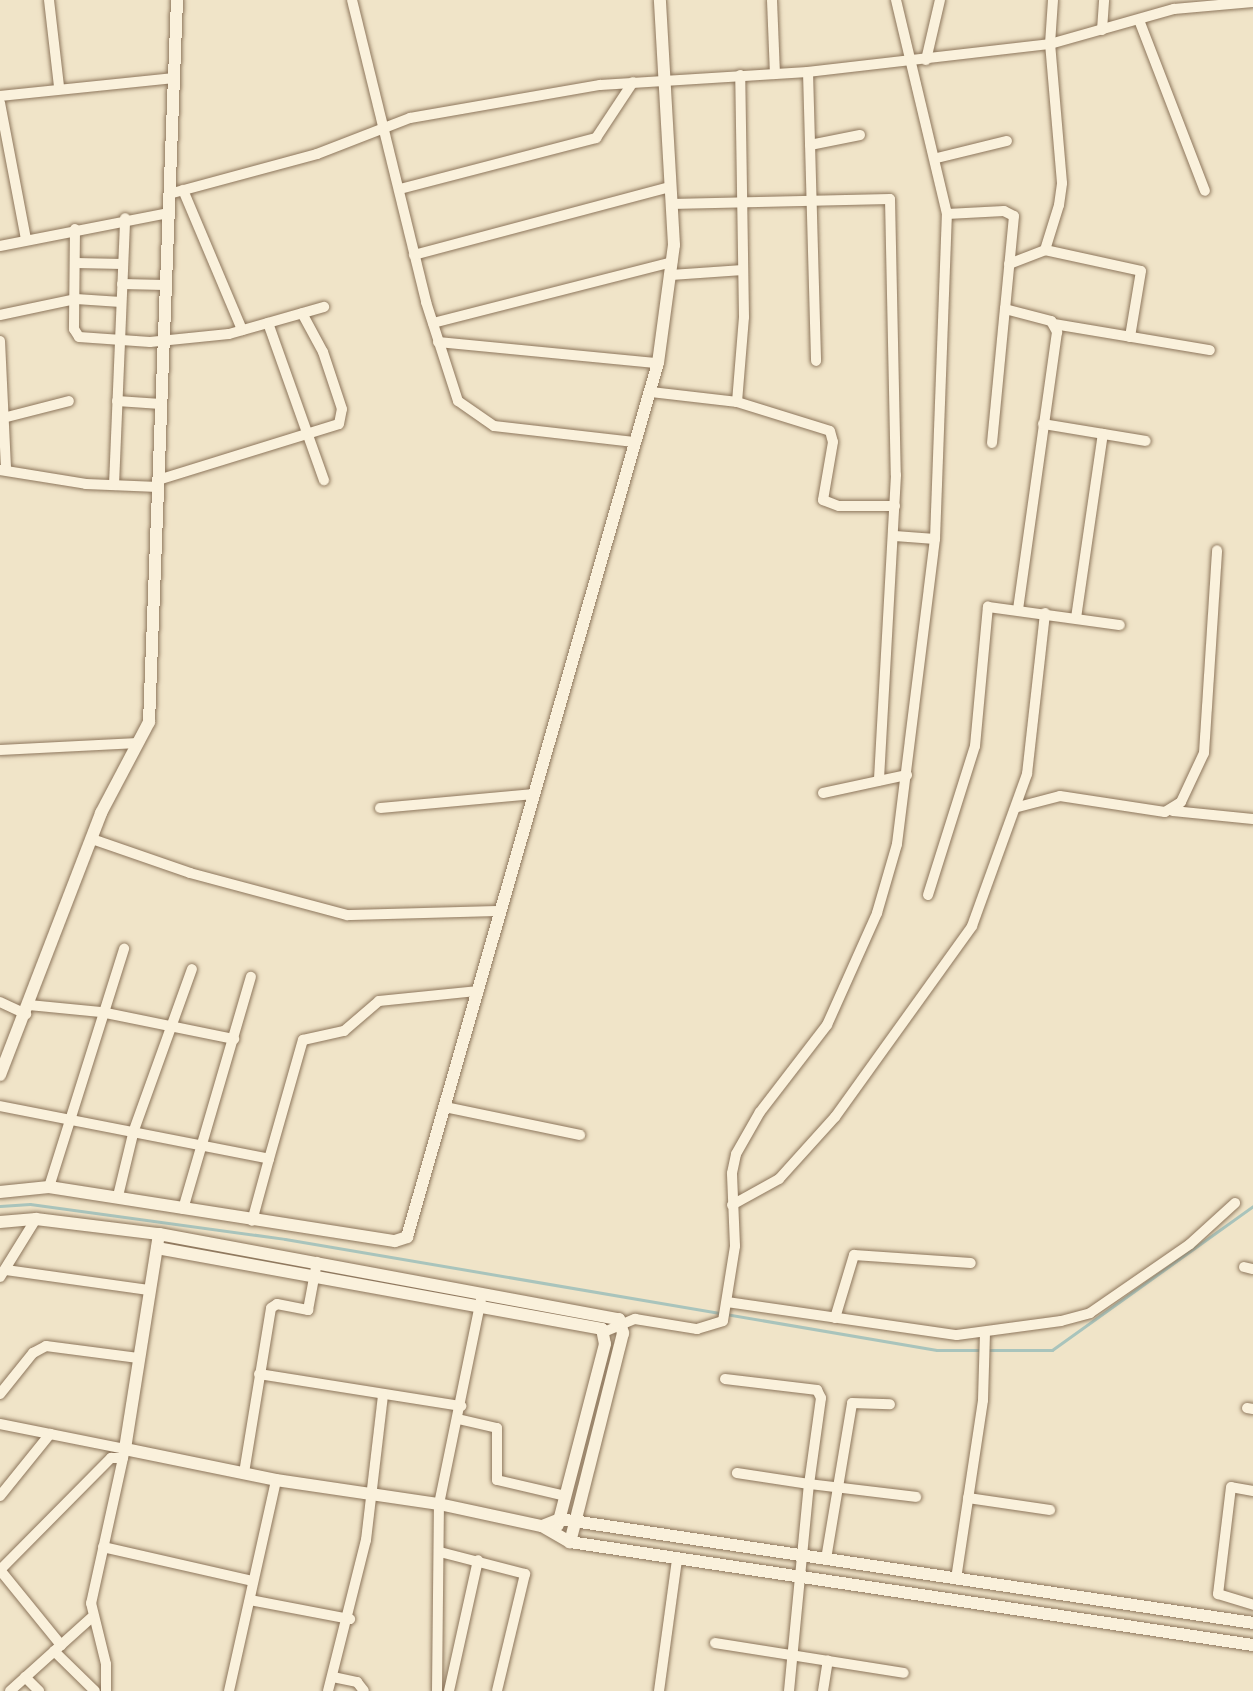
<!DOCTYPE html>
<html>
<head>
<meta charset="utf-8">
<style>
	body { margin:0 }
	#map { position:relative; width:1253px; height:1691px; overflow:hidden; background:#f0e4c8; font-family:"IBM Plex Serif",serif }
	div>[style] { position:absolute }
	.stream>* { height:3px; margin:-1.5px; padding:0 1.5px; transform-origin:1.5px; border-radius:1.5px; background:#a9c4bc }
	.roads { filter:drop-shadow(0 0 2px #8d765c) drop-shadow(0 0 2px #8d765c) }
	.minor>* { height:10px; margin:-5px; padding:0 5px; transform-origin:5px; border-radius:5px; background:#faf1dc }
	.tertiary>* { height:12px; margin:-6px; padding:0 6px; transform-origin:6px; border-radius:6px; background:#faf1dc }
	span { translate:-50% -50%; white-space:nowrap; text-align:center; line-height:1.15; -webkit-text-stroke:4.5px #f7eed8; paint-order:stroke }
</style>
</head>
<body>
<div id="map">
	<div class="stream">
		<div style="left:0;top:1206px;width:30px;rotate:-4deg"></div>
		<div style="left:30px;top:1204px;width:257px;rotate:7.8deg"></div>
		<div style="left:285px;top:1239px;width:661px;rotate:9.66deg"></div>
		<div style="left:937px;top:1350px;width:115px"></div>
		<div style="left:1052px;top:1350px;width:247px;rotate:-35.6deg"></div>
	</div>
	<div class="roads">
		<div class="minor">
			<div style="left:49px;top:0;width:88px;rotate:83.4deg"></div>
			<div style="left:352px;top:0;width:311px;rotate:76.2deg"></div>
			<div style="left:426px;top:302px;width:104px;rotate:72.1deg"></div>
			<div style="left:458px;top:401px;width:44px;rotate:34.8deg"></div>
			<div style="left:494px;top:426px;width:141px;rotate:6.5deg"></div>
			<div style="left:772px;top:0;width:74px;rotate:87.7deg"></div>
			<div style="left:1139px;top:20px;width:183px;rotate:68.9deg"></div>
			<div style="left:1102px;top:30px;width:30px;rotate:-86deg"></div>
			<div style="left:926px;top:60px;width:62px;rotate:-76.9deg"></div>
			<div style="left:808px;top:72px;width:289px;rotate:88.4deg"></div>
			<div style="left:0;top:96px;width:175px;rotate:-5.9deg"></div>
			<div style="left:0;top:103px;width:138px;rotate:79.2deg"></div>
			<div style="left:810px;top:145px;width:51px;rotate:-11.3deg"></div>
			<div style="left:937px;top:158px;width:72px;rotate:-13.7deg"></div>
			<div style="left:400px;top:189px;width:203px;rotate:-14.6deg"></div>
			<div style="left:596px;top:138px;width:67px;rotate:-56.5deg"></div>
			<div style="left:183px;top:190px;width:152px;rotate:67.1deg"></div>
			<div style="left:169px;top:194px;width:153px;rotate:-15.1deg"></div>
			<div style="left:317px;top:154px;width:100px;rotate:-21.2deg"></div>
			<div style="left:410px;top:118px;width:193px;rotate:-9.9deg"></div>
			<div style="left:600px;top:85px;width:208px;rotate:-3.6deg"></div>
			<div style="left:808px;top:72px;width:244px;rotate:-6.6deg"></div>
			<div style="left:1050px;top:44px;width:129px;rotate:-15.8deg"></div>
			<div style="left:1174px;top:9px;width:79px;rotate:-5.1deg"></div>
			<div style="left:671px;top:204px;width:219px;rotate:-1.3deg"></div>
			<div style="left:890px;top:199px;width:276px;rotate:88.8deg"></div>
			<div style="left:896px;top:475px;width:306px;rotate:93.2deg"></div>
			<div style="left:947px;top:214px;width:57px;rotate:-3deg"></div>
			<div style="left:1004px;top:211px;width:11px;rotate:27deg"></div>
			<div style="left:1014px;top:216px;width:93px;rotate:95.5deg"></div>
			<div style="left:1005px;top:309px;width:48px;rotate:14.6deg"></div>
			<div style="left:1051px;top:321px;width:13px;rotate:61deg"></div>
			<div style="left:1057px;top:332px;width:280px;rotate:98deg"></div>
			<div style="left:75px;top:229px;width:100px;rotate:90.6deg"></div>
			<div style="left:74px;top:329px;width:9px;rotate:58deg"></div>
			<div style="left:79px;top:337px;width:71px;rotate:4deg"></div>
			<div style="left:150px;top:342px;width:79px;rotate:-5.8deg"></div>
			<div style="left:229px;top:334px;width:99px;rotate:-15.9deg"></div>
			<div style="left:0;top:246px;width:171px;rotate:-11.1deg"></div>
			<div style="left:1045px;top:250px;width:98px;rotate:12.3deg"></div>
			<div style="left:1141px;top:271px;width:67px;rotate:99.5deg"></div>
			<div style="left:414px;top:255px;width:265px;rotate:-14.9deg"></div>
			<div style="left:76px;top:263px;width:47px;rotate:1.2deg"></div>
			<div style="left:1009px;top:264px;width:39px;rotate:-21deg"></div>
			<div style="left:1045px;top:250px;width:47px;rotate:-72.7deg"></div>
			<div style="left:1059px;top:205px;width:22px;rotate:-82deg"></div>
			<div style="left:1062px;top:183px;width:140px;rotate:-94.9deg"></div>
			<div style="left:1050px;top:44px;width:44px;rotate:-86.1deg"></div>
			<div style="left:671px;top:275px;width:72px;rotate:-4deg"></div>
			<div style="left:122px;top:284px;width:43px;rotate:1.3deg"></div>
			<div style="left:0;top:315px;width:78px;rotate:-11.9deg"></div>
			<div style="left:76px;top:299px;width:45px;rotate:3.8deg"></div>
			<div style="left:268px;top:323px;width:167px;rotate:70.4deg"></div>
			<div style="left:433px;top:323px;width:247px;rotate:-14.3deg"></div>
			<div style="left:1054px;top:324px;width:158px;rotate:9.5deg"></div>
			<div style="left:0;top:341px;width:129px;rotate:87.3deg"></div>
			<div style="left:438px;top:342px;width:221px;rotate:5.5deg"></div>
			<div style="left:651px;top:392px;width:87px;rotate:6.6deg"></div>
			<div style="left:737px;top:402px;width:97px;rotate:17.3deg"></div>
			<div style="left:830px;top:431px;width:11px;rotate:75deg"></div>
			<div style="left:833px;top:442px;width:59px;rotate:99.8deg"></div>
			<div style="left:823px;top:500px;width:17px;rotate:21deg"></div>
			<div style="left:839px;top:506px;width:56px"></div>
			<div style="left:117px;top:401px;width:44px;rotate:3.9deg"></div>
			<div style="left:737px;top:402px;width:85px;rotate:-85.3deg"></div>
			<div style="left:744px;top:317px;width:242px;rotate:-90.9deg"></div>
			<div style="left:3px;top:418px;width:68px;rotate:-14.4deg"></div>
			<div style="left:1043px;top:424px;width:104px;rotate:9.4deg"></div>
			<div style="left:992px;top:443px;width:135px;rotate:-84.5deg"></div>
			<div style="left:0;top:470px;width:87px;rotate:9.2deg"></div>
			<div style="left:86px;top:484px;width:72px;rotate:2.4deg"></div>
			<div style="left:158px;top:480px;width:189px;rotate:-17.2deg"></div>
			<div style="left:339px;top:424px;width:15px;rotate:-79deg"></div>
			<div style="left:342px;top:409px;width:60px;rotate:-108.4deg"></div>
			<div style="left:323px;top:352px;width:44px;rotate:-118.3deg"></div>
			<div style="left:114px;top:485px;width:267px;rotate:-87.6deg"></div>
			<div style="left:895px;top:536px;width:40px;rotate:4.3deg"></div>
			<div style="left:1076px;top:618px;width:186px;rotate:-81.7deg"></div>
			<div style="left:0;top:750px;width:138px;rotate:-2.9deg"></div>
			<div style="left:823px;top:793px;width:86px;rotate:-12.1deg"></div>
			<div style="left:1018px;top:807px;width:43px;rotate:-14.7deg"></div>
			<div style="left:1060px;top:796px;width:106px;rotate:8.7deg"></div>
			<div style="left:1165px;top:812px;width:19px;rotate:-32deg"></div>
			<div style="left:1181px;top:802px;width:54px;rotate:-64.9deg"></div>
			<div style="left:1204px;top:753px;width:203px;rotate:-86.3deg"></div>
			<div style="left:380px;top:808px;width:155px;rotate:-5.2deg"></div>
			<div style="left:1173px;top:811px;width:80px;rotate:5.7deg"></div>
			<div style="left:92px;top:839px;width:104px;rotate:19.1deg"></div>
			<div style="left:190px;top:873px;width:163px;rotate:15deg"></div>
			<div style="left:347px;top:915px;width:154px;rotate:-1.5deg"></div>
			<div style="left:928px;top:895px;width:156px;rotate:-72.5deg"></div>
			<div style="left:975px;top:746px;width:140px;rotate:-84.7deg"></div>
			<div style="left:988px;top:607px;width:133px;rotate:7.8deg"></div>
			<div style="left:0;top:1002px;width:29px;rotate:25deg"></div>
			<div style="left:29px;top:1005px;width:72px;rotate:5.6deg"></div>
			<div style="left:101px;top:1012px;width:136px;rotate:11.5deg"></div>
			<div style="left:0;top:1106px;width:274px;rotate:11.1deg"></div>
			<div style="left:269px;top:1159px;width:64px;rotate:105.3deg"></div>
			<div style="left:445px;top:1107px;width:138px;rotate:11.7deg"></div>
			<div style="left:269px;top:1159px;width:124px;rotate:-74.1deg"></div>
			<div style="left:303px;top:1040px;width:42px;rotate:-12.4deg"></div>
			<div style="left:344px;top:1031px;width:46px;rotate:-40.6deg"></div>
			<div style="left:379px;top:1001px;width:100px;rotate:-5.8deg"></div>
			<div style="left:49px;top:1187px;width:250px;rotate:-72.5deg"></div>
			<div style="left:118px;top:1196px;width:68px;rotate:-76.4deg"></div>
			<div style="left:134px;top:1130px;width:171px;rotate:-70.2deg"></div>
			<div style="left:732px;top:1205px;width:54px;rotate:-29deg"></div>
			<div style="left:779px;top:1179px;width:84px;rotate:-47.9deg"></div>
			<div style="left:835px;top:1117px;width:235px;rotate:-54.3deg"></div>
			<div style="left:972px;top:926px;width:162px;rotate:-70.1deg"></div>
			<div style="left:1027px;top:774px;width:162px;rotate:-83.6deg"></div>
			<div style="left:183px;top:1209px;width:242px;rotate:-73.7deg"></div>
			<div style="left:1244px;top:1267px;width:9px;rotate:13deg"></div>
			<div style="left:6px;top:1270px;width:144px;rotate:8deg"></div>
			<div style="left:0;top:1277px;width:68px;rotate:-58.2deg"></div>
			<div style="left:727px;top:1302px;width:232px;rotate:8.2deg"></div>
			<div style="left:957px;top:1335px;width:105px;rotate:-7.7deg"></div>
			<div style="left:1061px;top:1321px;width:30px;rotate:-15deg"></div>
			<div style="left:1090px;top:1313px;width:121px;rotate:-34.6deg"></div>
			<div style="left:1190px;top:1244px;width:61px;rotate:-42.3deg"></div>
			<div style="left:835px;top:1318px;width:66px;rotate:-73.2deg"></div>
			<div style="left:854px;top:1255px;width:117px;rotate:3.9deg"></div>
			<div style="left:604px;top:1332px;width:34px;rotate:-23deg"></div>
			<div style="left:635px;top:1319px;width:63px;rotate:9.2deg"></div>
			<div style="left:697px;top:1329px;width:27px;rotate:-17deg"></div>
			<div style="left:723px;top:1321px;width:76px;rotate:-80.9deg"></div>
			<div style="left:735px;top:1246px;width:73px;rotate:-92.4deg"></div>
			<div style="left:732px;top:1173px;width:19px;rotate:-78deg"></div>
			<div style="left:736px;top:1154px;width:48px;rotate:-60.3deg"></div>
			<div style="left:760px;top:1112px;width:110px;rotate:-52.4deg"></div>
			<div style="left:827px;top:1025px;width:123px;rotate:-65.9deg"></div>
			<div style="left:877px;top:913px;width:72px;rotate:-73.8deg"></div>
			<div style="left:897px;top:844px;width:307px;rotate:-82.9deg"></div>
			<div style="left:935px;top:539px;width:325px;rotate:-87.9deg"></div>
			<div style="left:947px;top:214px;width:220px;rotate:-103.4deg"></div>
			<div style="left:259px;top:1374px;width:205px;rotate:9deg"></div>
			<div style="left:725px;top:1379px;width:93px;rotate:6.8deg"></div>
			<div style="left:817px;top:1390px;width:9px;rotate:63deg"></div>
			<div style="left:821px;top:1398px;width:87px;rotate:97.9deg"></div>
			<div style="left:809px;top:1484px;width:73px;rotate:-171.3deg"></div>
			<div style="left:0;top:1394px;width:53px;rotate:-51.2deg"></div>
			<div style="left:33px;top:1353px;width:15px;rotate:-28deg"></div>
			<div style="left:46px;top:1346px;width:93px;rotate:7.4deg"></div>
			<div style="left:1247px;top:1408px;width:6px;rotate:9deg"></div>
			<div style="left:458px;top:1419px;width:40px;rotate:13deg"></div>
			<div style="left:497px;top:1428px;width:52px;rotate:90deg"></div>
			<div style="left:497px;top:1480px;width:70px;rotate:13.2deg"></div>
			<div style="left:0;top:1424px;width:127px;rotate:11.3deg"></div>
			<div style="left:125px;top:1449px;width:158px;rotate:102.4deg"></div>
			<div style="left:91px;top:1603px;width:63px;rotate:76.2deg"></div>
			<div style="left:106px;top:1664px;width:27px;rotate:90deg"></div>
			<div style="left:244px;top:1473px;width:167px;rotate:-80.7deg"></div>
			<div style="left:271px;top:1308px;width:7px;rotate:-34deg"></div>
			<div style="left:277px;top:1304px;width:32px;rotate:11deg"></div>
			<div style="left:308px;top:1310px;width:49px;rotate:-79.4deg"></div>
			<div style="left:1253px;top:1491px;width:22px;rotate:-170deg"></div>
			<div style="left:1231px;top:1487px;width:108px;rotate:96.9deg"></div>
			<div style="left:1218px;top:1594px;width:37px;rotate:17deg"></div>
			<div style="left:0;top:1496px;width:80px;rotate:-51.1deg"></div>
			<div style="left:968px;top:1498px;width:83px;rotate:8.3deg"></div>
			<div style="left:103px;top:1547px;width:154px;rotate:12.8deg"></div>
			<div style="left:440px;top:1552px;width:88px;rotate:14.5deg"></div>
			<div style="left:525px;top:1574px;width:120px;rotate:103.5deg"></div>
			<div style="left:826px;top:1559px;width:158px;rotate:-80.5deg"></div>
			<div style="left:852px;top:1403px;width:38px;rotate:2deg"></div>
			<div style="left:0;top:1570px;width:158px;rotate:-45.3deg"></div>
			<div style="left:111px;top:1458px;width:12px"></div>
			<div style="left:0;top:1570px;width:97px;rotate:50.9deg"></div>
			<div style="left:956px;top:1579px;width:181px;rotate:-81.4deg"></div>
			<div style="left:983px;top:1400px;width:66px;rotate:-88.3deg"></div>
			<div style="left:250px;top:1600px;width:102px;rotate:10.8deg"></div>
			<div style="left:715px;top:1643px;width:191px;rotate:9deg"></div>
			<div style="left:54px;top:1651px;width:57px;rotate:44.3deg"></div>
			<div style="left:25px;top:1677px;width:20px;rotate:45deg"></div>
			<div style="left:333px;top:1677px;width:25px;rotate:12deg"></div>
			<div style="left:357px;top:1682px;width:11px;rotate:52deg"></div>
			<div style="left:10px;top:1691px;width:109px;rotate:-42deg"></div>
			<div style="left:229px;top:1691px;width:216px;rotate:-77.4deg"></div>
			<div style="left:328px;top:1691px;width:156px;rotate:-75.9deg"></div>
			<div style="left:366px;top:1540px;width:146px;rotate:-83.3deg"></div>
			<div style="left:437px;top:1691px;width:187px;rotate:-89.4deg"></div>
			<div style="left:439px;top:1504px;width:208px;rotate:-78.4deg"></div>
			<div style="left:449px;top:1691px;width:134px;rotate:-77.5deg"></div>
			<div style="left:659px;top:1691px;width:133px;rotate:-82.2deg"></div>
			<div style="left:789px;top:1691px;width:208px;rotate:-84.5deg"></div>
			<div style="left:809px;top:1484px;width:108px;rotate:6.9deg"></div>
			<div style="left:823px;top:1691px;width:31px;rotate:-81deg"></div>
		</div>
		<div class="tertiary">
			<div style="left:0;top:1075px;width:281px;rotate:-68.9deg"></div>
			<div style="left:101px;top:813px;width:103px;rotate:-62.2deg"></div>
			<div style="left:149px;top:722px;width:723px;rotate:-87.78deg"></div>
			<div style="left:0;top:1192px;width:49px;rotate:-5.8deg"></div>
			<div style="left:49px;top:1187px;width:350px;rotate:8.9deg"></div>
			<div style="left:395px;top:1241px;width:13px;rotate:-18deg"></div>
			<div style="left:407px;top:1237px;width:909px;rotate:-73.98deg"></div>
			<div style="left:658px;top:363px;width:119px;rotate:-82.3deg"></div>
			<div style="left:674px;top:245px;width:245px;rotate:-93.3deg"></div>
			<div style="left:0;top:1222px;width:36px;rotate:-5deg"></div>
			<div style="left:36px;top:1219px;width:124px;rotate:7deg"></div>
			<div style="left:159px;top:1234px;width:468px;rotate:10.5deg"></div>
			<div style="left:619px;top:1319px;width:15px;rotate:74deg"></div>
			<div style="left:623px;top:1333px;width:216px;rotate:104.2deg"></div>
			<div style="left:159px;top:1234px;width:218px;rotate:99deg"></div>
			<div style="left:125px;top:1449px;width:154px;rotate:11.6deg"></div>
			<div style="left:276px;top:1480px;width:165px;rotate:8.4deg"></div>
			<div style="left:439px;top:1504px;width:105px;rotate:12.1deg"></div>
			<div style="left:542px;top:1526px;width:32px;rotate:30deg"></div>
			<div style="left:570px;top:1542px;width:691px;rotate:8.58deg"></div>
			<div style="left:157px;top:1248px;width:452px;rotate:10.3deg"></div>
			<div style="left:602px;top:1329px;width:15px;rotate:79deg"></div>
			<div style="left:605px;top:1344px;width:187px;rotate:104.6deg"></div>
			<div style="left:542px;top:1526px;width:19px;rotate:-21deg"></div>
			<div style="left:560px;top:1519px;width:701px;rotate:8.53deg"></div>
		</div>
	</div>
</div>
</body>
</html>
